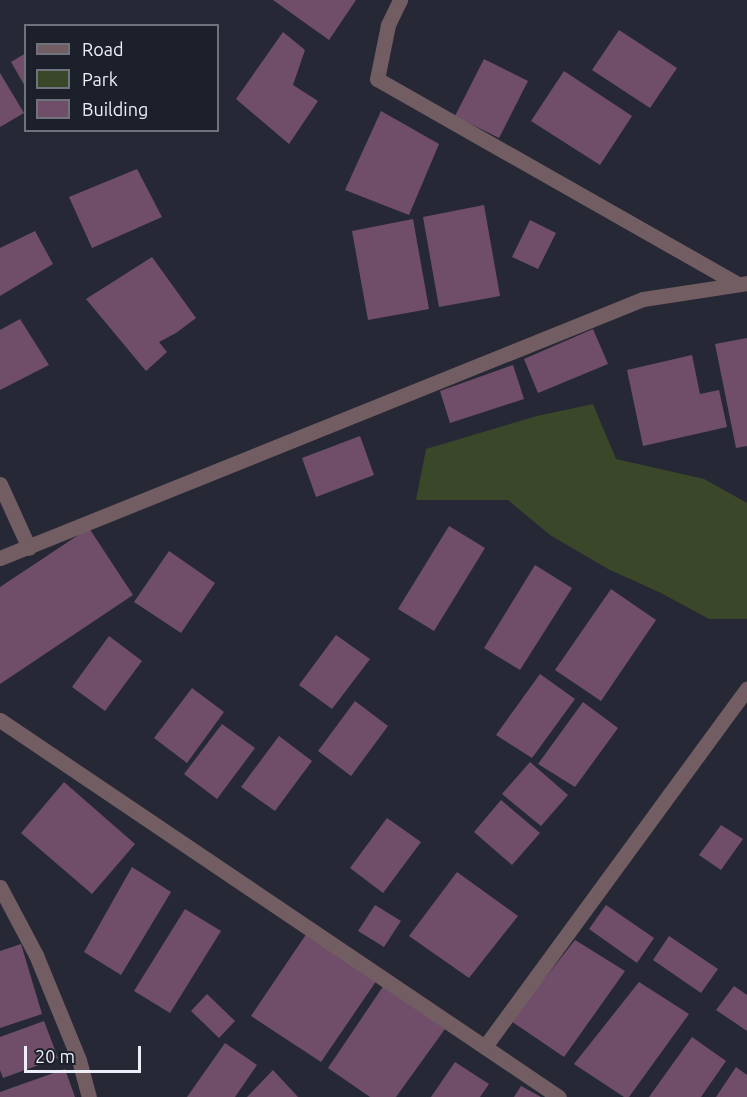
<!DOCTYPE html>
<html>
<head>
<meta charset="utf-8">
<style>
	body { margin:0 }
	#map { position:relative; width:747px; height:1097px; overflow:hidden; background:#262935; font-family:Ubuntu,sans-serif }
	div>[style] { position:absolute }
	.green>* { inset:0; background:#3a4729 }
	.building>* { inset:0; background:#704e6a }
	.minor>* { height:15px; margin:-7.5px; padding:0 7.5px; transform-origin:7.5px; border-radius:7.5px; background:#725d62 }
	span { translate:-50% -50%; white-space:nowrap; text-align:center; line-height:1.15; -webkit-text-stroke:4.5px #1c202b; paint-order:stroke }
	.legend { position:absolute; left:24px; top:24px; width:195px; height:108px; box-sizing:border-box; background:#1c202b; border:2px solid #6f737d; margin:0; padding:8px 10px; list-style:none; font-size:18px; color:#eceff7 }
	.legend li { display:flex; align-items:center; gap:12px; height:30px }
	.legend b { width:30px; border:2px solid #6f737d }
	.scale { position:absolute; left:24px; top:1046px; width:117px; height:27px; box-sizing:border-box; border:3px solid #eceff7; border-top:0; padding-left:8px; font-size:18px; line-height:21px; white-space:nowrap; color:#eceff7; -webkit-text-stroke:4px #1c202b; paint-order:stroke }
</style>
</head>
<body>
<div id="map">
	<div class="green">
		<div style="clip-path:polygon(593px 404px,616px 459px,704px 479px,747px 503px,747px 619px,709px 619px,661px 593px,608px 569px,550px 535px,508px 500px,416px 500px,426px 449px,537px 416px)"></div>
	</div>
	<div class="building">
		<div style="clip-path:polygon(273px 0,356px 0,329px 40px)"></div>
		<div style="clip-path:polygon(619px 30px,677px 68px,650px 108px,592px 70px)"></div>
		<div style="clip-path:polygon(283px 32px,305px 50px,293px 85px,318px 101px,289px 144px,236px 99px)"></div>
		<div style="clip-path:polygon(26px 53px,26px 88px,11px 62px)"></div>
		<div style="clip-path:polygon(484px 59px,528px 81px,499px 138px,455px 116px)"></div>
		<div style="clip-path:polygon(564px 71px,632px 116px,600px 165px,531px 121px)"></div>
		<div style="clip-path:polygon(0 73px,24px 113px,0 127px)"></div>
		<div style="clip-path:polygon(381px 111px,439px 144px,409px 215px,345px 190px)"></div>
		<div style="clip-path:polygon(137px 169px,162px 217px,92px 248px,69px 197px)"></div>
		<div style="clip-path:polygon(484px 205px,500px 296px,439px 307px,423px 217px)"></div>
		<div style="clip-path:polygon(413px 219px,429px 309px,368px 320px,352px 231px)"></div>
		<div style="clip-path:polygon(530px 220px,556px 233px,538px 269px,512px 257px)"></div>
		<div style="clip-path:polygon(35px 231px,53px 264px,0 296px,0 248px)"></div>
		<div style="clip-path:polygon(152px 257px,196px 318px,176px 333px,159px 342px,167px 352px,146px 371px,86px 299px)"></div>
		<div style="clip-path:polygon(20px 319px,49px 365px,0 390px,0 330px)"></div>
		<div style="clip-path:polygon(593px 329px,608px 364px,538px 393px,524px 359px)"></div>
		<div style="clip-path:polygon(747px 338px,747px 446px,736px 448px,715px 344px)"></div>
		<div style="clip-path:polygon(692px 355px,700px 394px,719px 390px,727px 427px,643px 446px,627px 370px)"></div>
		<div style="clip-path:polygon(513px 365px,524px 399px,450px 423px,440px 391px)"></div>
		<div style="clip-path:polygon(360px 436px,374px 475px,316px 497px,302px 458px)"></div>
		<div style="clip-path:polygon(449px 526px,485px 548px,434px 631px,398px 609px)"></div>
		<div style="clip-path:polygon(89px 528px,133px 595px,0 684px,0 587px)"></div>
		<div style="clip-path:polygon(169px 551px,215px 583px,181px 633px,134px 602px)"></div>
		<div style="clip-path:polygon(535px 565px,572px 588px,520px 670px,484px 648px)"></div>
		<div style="clip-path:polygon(611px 589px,656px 620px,601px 701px,555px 670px)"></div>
		<div style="clip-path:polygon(336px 635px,370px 659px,332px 709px,299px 685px)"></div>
		<div style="clip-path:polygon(109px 636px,142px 661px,105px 711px,72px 687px)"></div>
		<div style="clip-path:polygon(540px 674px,575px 699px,532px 758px,496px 735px)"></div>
		<div style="clip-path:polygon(192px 688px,224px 712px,187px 763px,154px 738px)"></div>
		<div style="clip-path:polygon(355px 701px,388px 726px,351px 776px,318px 751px)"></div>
		<div style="clip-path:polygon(583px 702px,618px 728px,575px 787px,538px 764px)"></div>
		<div style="clip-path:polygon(222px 724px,255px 748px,217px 799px,184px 774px)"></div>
		<div style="clip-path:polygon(279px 736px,312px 761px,275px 811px,241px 787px)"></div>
		<div style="clip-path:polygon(530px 762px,568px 795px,541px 826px,502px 794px)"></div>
		<div style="clip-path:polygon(64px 782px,135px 844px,92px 894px,21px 833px)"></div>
		<div style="clip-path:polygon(501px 800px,540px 833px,512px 865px,474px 832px)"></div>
		<div style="clip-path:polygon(387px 818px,421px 842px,383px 893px,350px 868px)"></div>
		<div style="clip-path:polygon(721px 825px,743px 839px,721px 870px,699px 855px)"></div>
		<div style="clip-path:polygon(132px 867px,171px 892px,121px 975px,84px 952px)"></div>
		<div style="clip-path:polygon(457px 872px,518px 916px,469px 978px,409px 936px)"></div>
		<div style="clip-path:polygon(375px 905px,401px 921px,384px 947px,358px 931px)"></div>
		<div style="clip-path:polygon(606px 905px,654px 938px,637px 963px,589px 929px)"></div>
		<div style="clip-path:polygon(185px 909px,221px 931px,170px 1013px,134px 991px)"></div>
		<div style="clip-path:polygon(307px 933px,377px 980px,321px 1062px,251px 1016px)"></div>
		<div style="clip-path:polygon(669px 936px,718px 969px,701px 993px,653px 960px)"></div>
		<div style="clip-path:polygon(575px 940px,625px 971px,564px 1057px,511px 1021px)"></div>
		<div style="clip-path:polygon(21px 944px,42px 1014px,0 1028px,0 951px)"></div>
		<div style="clip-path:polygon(639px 982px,689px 1014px,629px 1097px,624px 1097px,574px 1064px)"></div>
		<div style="clip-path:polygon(384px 985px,445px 1029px,396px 1097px,370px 1097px,328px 1068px)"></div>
		<div style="clip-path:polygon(734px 986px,747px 995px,747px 1031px,716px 1010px)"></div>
		<div style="clip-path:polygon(207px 994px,235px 1021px,219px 1038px,191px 1011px)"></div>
		<div style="clip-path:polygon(44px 1021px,58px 1058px,3px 1078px,0 1070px,0 1037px)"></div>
		<div style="clip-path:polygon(692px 1037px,726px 1061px,701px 1097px,649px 1097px)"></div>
		<div style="clip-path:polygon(225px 1043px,257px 1065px,235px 1097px,187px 1097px)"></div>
		<div style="clip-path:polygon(455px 1062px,489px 1084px,480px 1097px,431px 1097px)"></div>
		<div style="clip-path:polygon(736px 1067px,747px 1075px,747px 1097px,716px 1097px)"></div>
		<div style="clip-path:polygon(65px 1069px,75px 1097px,0 1097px,0 1092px)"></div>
		<div style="clip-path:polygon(273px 1070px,298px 1097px,247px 1097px)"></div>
		<div style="clip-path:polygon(521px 1086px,541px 1097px,514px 1097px)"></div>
	</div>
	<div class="minor">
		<div style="left:400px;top:0;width:28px;rotate:116deg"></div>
		<div style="left:388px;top:25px;width:55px;rotate:101.5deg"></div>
		<div style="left:377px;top:79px;width:415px;rotate:29.6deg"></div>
		<div style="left:0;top:484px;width:70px;rotate:65.6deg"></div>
		<div style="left:0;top:558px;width:693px;rotate:-21.94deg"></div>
		<div style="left:643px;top:299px;width:105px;rotate:-8.7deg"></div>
		<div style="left:0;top:720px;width:674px;rotate:34deg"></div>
		<div style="left:0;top:887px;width:77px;rotate:62.1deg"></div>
		<div style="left:36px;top:955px;width:113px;rotate:67.7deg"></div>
		<div style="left:79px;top:1060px;width:38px;rotate:75deg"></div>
		<div style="left:486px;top:1045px;width:442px;rotate:-53.8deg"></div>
	</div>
	<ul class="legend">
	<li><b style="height:8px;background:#725d62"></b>Road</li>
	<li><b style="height:16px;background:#3a4729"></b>Park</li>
	<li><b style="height:16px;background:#704e6a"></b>Building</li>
	</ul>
	<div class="scale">20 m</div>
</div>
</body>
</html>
